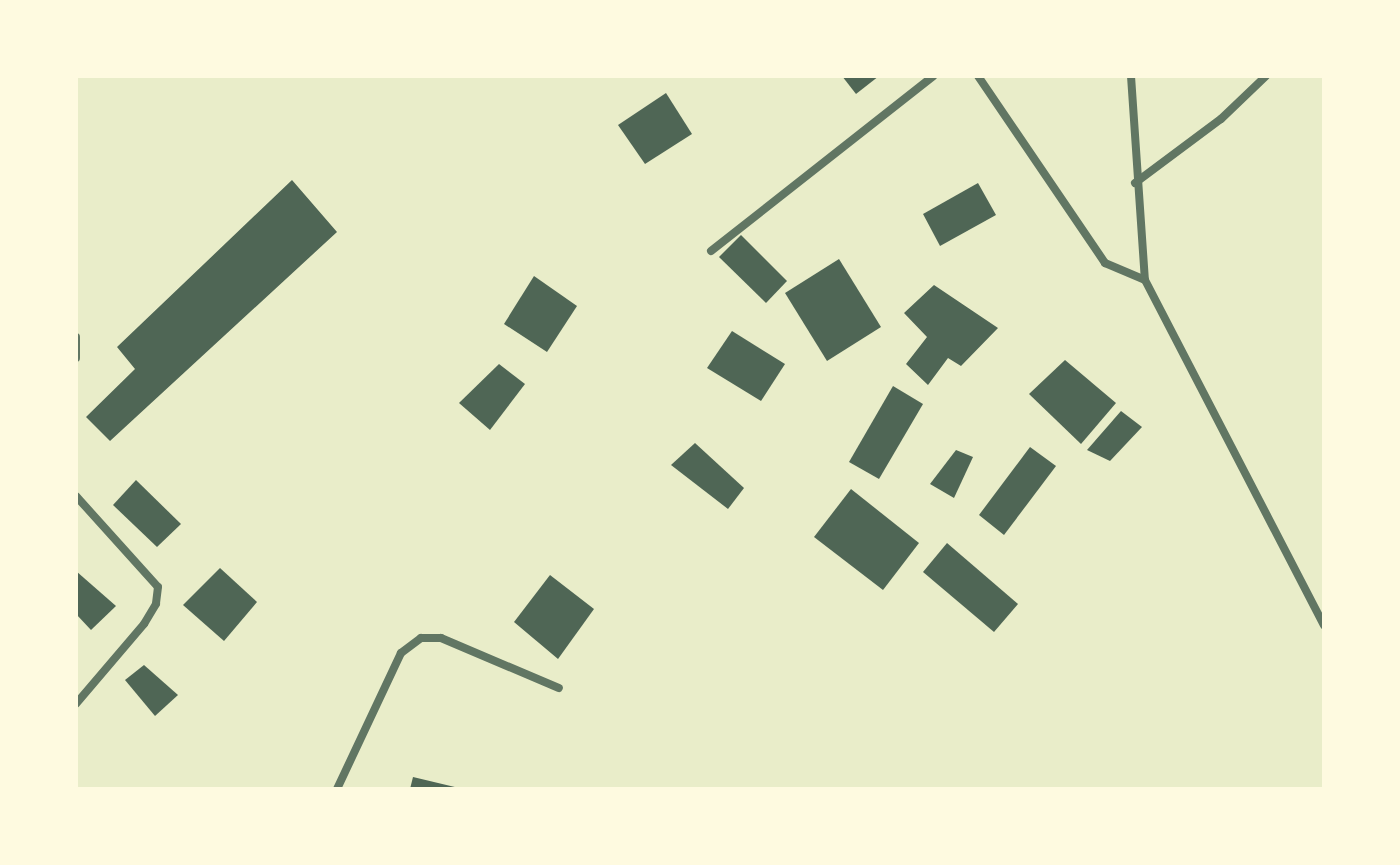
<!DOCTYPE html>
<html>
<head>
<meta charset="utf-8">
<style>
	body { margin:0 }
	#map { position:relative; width:1400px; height:865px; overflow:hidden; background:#e9edc9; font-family:Barlow,sans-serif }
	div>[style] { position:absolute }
	.building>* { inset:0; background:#4f6655 }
	.minor>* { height:8px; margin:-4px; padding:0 4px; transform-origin:4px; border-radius:4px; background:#617663 }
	span { translate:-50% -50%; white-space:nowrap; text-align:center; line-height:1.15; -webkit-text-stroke:6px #fefae0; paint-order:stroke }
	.frame { position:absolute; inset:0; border:78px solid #fefae0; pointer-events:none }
</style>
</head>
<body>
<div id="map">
	<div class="building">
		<div style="clip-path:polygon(842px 76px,879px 76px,856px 94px)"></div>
		<div style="clip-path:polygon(666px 93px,692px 134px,645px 164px,618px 125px)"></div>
		<div style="clip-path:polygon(292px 180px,337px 232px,110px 441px,86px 417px,135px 369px,117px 347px)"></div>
		<div style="clip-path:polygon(978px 183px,996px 215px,940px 246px,923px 214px)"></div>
		<div style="clip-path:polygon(741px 235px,787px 281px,766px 303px,719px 257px)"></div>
		<div style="clip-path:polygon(839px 259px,881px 327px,827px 361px,785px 293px)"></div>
		<div style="clip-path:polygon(534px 276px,577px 306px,547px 352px,504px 324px)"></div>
		<div style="clip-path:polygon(934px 285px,998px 328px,961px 366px,948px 358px,928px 385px,906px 364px,927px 337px,904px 313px)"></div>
		<div style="clip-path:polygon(732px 331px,785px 364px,761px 401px,707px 368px)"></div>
		<div style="clip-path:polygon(1065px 360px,1116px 403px,1081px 444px,1029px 394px)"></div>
		<div style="clip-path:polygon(499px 364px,525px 384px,490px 430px,459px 403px)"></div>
		<div style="clip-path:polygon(893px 386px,923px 404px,879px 479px,849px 462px)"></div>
		<div style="clip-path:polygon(1121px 411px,1142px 427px,1110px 461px,1087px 450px)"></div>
		<div style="clip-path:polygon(695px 443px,744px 488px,728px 509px,671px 465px)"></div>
		<div style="clip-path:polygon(1030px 447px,1056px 466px,1004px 535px,979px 515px)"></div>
		<div style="clip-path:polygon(956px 450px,973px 457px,954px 498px,930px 484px)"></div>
		<div style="clip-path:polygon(136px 480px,181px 524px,157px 547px,113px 505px)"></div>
		<div style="clip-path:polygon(851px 489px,919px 543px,883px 590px,814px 537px)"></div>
		<div style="clip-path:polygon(947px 543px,1018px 604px,994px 632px,923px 572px)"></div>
		<div style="clip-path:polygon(220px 568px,257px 602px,224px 641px,183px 605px)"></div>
		<div style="clip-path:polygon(76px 571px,116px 606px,91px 630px,76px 614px)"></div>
		<div style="clip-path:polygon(550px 575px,594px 609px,558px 659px,514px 622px)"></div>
		<div style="clip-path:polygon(144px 665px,178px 695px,155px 716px,125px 680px)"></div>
		<div style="clip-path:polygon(413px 777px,459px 788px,459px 789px,410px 789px)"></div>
	</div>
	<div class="minor">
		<div style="left:978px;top:76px;width:226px;rotate:55.8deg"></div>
		<div style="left:1105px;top:263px;width:43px;rotate:23deg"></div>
		<div style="left:1131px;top:76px;width:204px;rotate:86.1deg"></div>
		<div style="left:1145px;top:280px;width:389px;rotate:62.6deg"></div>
		<div style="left:1135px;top:183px;width:107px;rotate:-36.7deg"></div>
		<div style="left:1221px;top:119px;width:62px;rotate:-43.7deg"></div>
		<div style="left:711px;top:251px;width:283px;rotate:-38.2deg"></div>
		<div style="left:76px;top:337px;width:21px;rotate:90deg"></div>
		<div style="left:76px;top:496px;width:122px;rotate:48deg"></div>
		<div style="left:158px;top:587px;width:17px;rotate:97deg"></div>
		<div style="left:156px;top:604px;width:23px;rotate:121deg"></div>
		<div style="left:144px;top:624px;width:105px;rotate:130.4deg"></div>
		<div style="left:337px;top:789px;width:150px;rotate:-64.8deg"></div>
		<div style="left:401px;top:653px;width:25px;rotate:-37deg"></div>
		<div style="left:421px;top:638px;width:20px"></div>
		<div style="left:441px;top:638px;width:128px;rotate:23deg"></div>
	</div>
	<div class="frame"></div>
</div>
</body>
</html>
